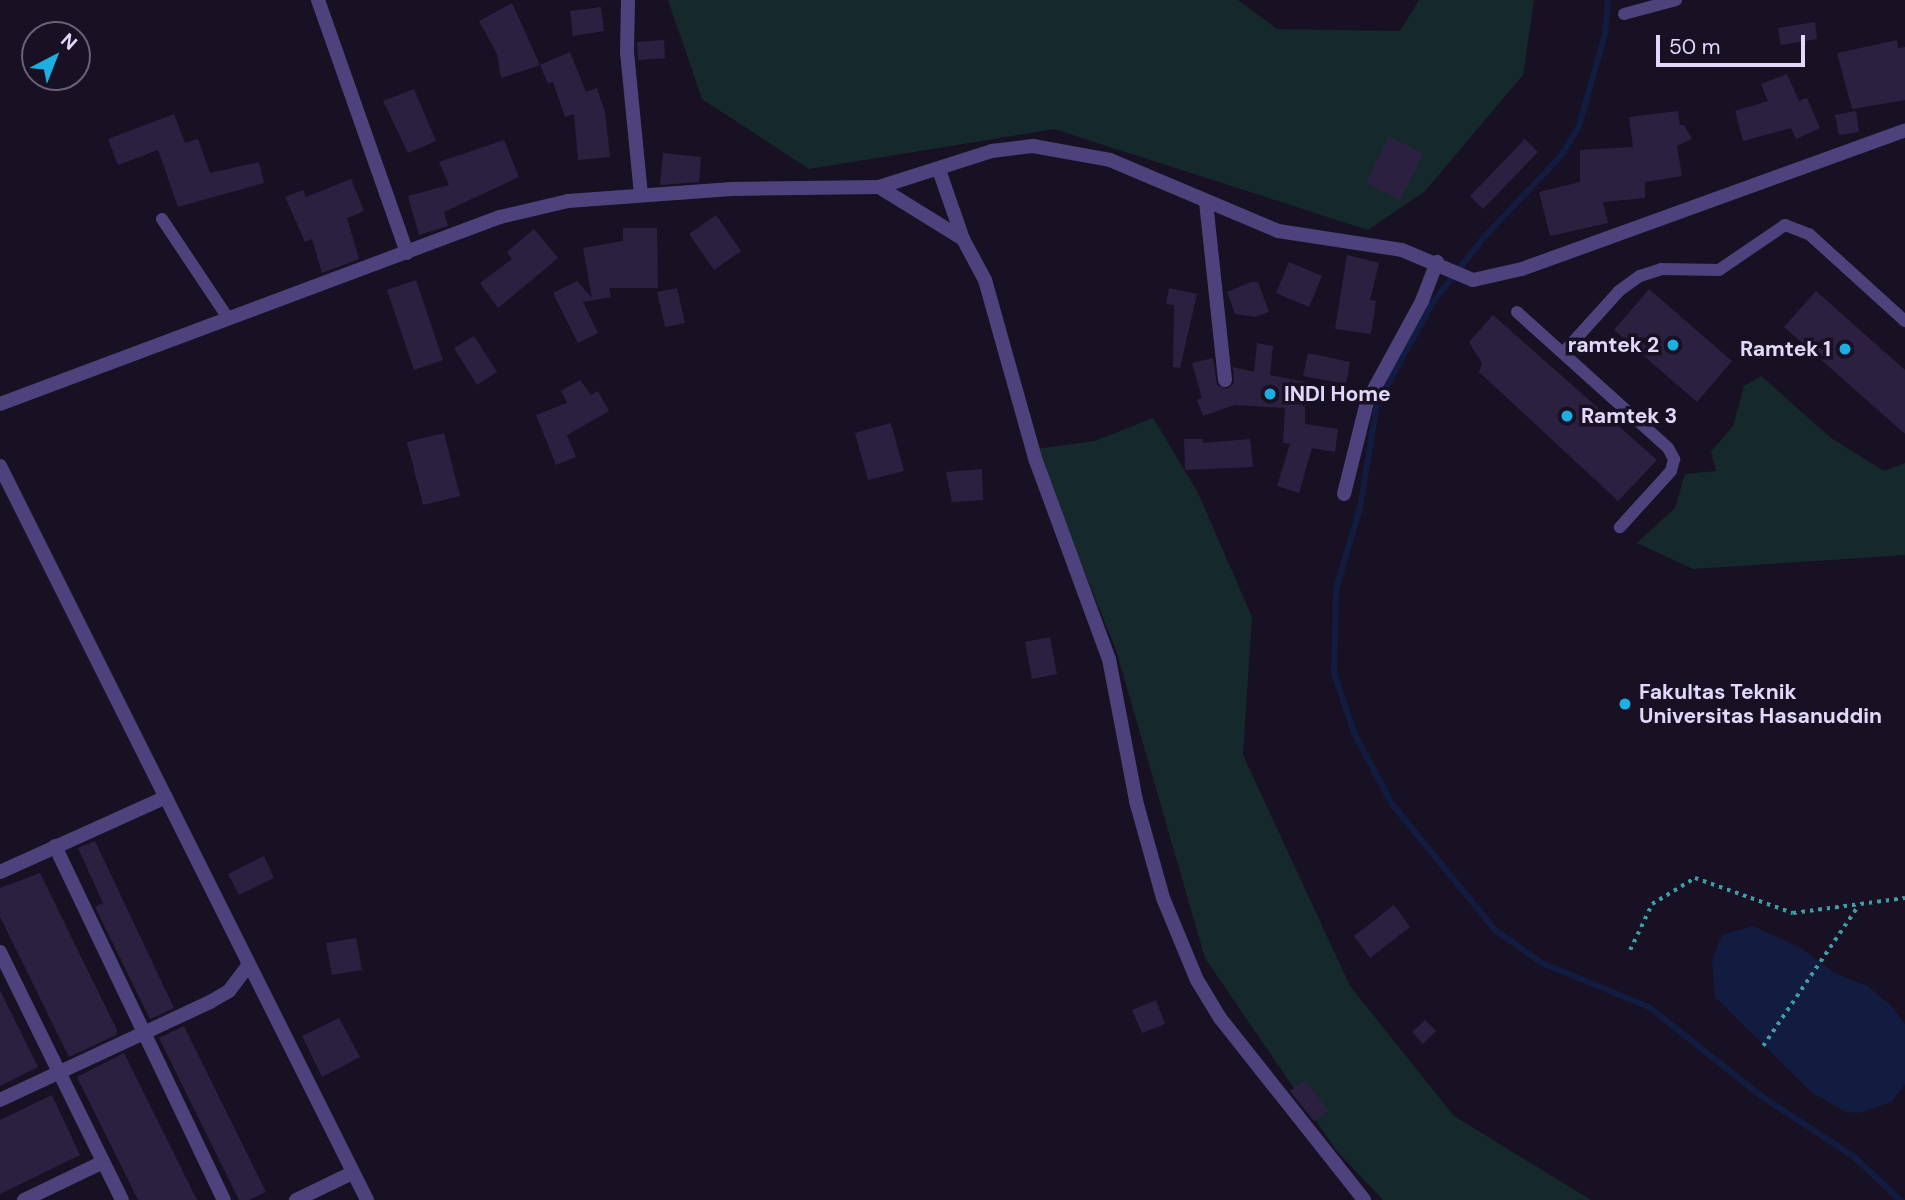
<!DOCTYPE html>
<html>
<head>
<meta charset="utf-8">
<style>
	body { margin:0 }
	#map { position:relative; width:1905px; height:1200px; overflow:hidden; background:#171123; font-family:"DM Sans",sans-serif }
	div>[style] { position:absolute }
	.green>* { inset:0; background:#15292c }
	.water>* { inset:0; background:#121c40 }
	.stream>* { height:6px; margin:-3px; padding:0 3px; transform-origin:3px; border-radius:3px; background:#121c40 }
	.building>* { inset:0; background:#2c2041 }
	.path>* { height:3.5px; margin-top:-1.75px; transform-origin:0; background:repeating-linear-gradient(90deg,#3e9da7 0 3.5px,transparent 0 8.5px) }
	.lane>* { height:12px; margin:-6px; padding:0 6px; transform-origin:6px; border-radius:6px; background:#4d427c }
	.street>* { height:14px; margin:-7px; padding:0 7px; transform-origin:7px; border-radius:7px; background:#4d427c }
	.dots>* { width:19px; height:19px; translate:-50% -50%; box-sizing:border-box; border:4px solid #171123; border-radius:50% }
	span { translate:-50% -50%; white-space:nowrap; text-align:center; line-height:1.15; -webkit-text-stroke:7px #171123; paint-order:stroke }
	.poi-label { font-size:21px; color:#e1d8fa; font-weight:700 }
	.right { translate:-100% -50%; text-align:right }
	.left { translate:0 -50%; text-align:left }
	.north { position:absolute; left:21px; top:21px; width:70px; height:70px; box-sizing:border-box; background:#171123; border:2px solid #686179; border-radius:50%; rotate:42deg; font-size:19px; font-weight:700; line-height:28px; text-align:center; color:#e1d8fa }
	.north::after { content:''; display:block; margin:auto; width:24px; height:32px; background:#1dafe1; clip-path:polygon(50% 0,100% 100%,50% 72%,0 100%) }
	.scale { position:absolute; left:1656px; top:35px; width:149px; height:32px; box-sizing:border-box; border:4px solid #e1d8fa; border-top:0; padding-left:9px; font-size:21px; line-height:24px; white-space:nowrap; color:#e1d8fa; -webkit-text-stroke:5px #171123; paint-order:stroke }
</style>
</head>
<body>
<div id="map">
	<div class="green">
		<div style="clip-path:polygon(668px 0,1238px 0,1277px 29px,1400px 31px,1419px 0,1534px 0,1523px 75px,1425px 191px,1368px 230px,1054px 129px,809px 169px,702px 99px)"></div>
		<div style="clip-path:polygon(1761px 376px,1831px 438px,1884px 471px,1905px 463px,1905px 555px,1693px 569px,1637px 543px,1675px 508px,1685px 474px,1716px 471px,1711px 452px,1733px 426px,1744px 386px)"></div>
		<div style="clip-path:polygon(1153px 418px,1198px 493px,1252px 617px,1243px 755px,1350px 986px,1454px 1116px,1591px 1200px,1383px 1200px,1336px 1150px,1205px 958px,1116px 650px,1035px 449px,1095px 441px)"></div>
	</div>
	<div class="water">
		<div style="clip-path:polygon(1753px 926px,1799px 947px,1836px 974px,1868px 986px,1892px 1007px,1905px 1024px,1905px 1084px,1891px 1102px,1858px 1113px,1846px 1112px,1812px 1093px,1715px 997px,1712px 960px,1722px 935px)"></div>
	</div>
	<div class="stream">
		<div style="left:1608px;top:0;width:34px;rotate:95deg"></div>
		<div style="left:1605px;top:34px;width:96px;rotate:105.8deg"></div>
		<div style="left:1579px;top:126px;width:35px;rotate:121deg"></div>
		<div style="left:1561px;top:156px;width:110px;rotate:133.5deg"></div>
		<div style="left:1485px;top:236px;width:84px;rotate:128.2deg"></div>
		<div style="left:1433px;top:302px;width:116px;rotate:118.8deg"></div>
		<div style="left:1377px;top:404px;width:105px;rotate:99.3deg"></div>
		<div style="left:1360px;top:508px;width:84px;rotate:106.5deg"></div>
		<div style="left:1336px;top:589px;width:84px;rotate:91.4deg"></div>
		<div style="left:1334px;top:673px;width:65px;rotate:71.3deg"></div>
		<div style="left:1355px;top:735px;width:78px;rotate:61.8deg"></div>
		<div style="left:1392px;top:804px;width:163px;rotate:50.7deg"></div>
		<div style="left:1495px;top:930px;width:57px;rotate:35.1deg"></div>
		<div style="left:1542px;top:963px;width:116px;rotate:22.4deg"></div>
		<div style="left:1649px;top:1007px;width:147px;rotate:38.4deg"></div>
		<div style="left:1764px;top:1098px;width:106px;rotate:33.1deg"></div>
		<div style="left:1853px;top:1156px;width:64px;rotate:43.1deg"></div>
	</div>
	<div class="building">
		<div style="clip-path:polygon(512px 3px,540px 65px,501px 78px,497px 54px,479px 21px)"></div>
		<div style="clip-path:polygon(601px 7px,604px 31px,573px 36px,570px 11px)"></div>
		<div style="clip-path:polygon(1815px 22px,1817px 39px,1781px 45px,1778px 28px)"></div>
		<div style="clip-path:polygon(664px 40px,665px 58px,638px 60px,637px 42px)"></div>
		<div style="clip-path:polygon(1897px 40px,1898px 48px,1905px 47px,1905px 100px,1852px 109px,1837px 53px)"></div>
		<div style="clip-path:polygon(570px 52px,586px 92px,597px 88px,605px 112px,610px 157px,578px 160px,574px 114px,565px 117px,553px 82px,548px 84px,540px 65px)"></div>
		<div style="clip-path:polygon(1787px 74px,1799px 101px,1807px 98px,1820px 128px,1796px 139px,1791px 128px,1743px 141px,1735px 111px,1768px 101px,1761px 84px)"></div>
		<div style="clip-path:polygon(414px 89px,436px 141px,408px 153px,383px 101px)"></div>
		<div style="clip-path:polygon(1678px 111px,1680px 125px,1684px 125px,1692px 139px,1677px 146px,1682px 176px,1645px 182px,1645px 198px,1603px 202px,1608px 223px,1550px 236px,1539px 192px,1580px 182px,1580px 150px,1633px 147px,1629px 117px)"></div>
		<div style="clip-path:polygon(1856px 111px,1859px 132px,1839px 135px,1835px 115px)"></div>
		<div style="clip-path:polygon(174px 114px,185px 143px,198px 139px,210px 173px,259px 162px,264px 183px,178px 207px,158px 150px,118px 165px,108px 139px)"></div>
		<div style="clip-path:polygon(1389px 136px,1423px 154px,1400px 200px,1366px 183px)"></div>
		<div style="clip-path:polygon(1525px 139px,1538px 152px,1483px 209px,1470px 196px)"></div>
		<div style="clip-path:polygon(504px 140px,519px 177px,444px 212px,448px 226px,419px 235px,408px 196px,449px 185px,439px 162px)"></div>
		<div style="clip-path:polygon(663px 153px,701px 157px,699px 182px,660px 185px)"></div>
		<div style="clip-path:polygon(351px 179px,364px 211px,347px 218px,359px 259px,322px 273px,312px 239px,305px 242px,285px 197px,303px 190px,306px 197px)"></div>
		<div style="clip-path:polygon(716px 215px,741px 251px,714px 270px,689px 234px)"></div>
		<div style="clip-path:polygon(623px 228px,657px 228px,658px 288px,609px 288px,611px 297px,583px 302px,598px 333px,578px 343px,553px 293px,577px 281px,592px 298px,583px 248px,623px 241px)"></div>
		<div style="clip-path:polygon(534px 229px,558px 258px,498px 308px,480px 283px,512px 259px,507px 252px)"></div>
		<div style="clip-path:polygon(1347px 255px,1379px 263px,1370px 300px,1376px 301px,1371px 334px,1335px 329px)"></div>
		<div style="clip-path:polygon(1289px 262px,1322px 276px,1309px 307px,1276px 293px)"></div>
		<div style="clip-path:polygon(416px 280px,443px 360px,414px 370px,387px 290px)"></div>
		<div style="clip-path:polygon(1251px 282px,1258px 282px,1269px 312px,1255px 317px,1235px 314px,1227px 292px)"></div>
		<div style="clip-path:polygon(677px 288px,685px 323px,665px 327px,657px 292px)"></div>
		<div style="clip-path:polygon(1169px 288px,1197px 294px,1180px 368px,1173px 367px,1174px 305px,1166px 304px)"></div>
		<div style="clip-path:polygon(1649px 289px,1732px 361px,1697px 402px,1614px 330px)"></div>
		<div style="clip-path:polygon(1816px 291px,1905px 370px,1905px 434px,1784px 327px)"></div>
		<div style="clip-path:polygon(1493px 315px,1657px 460px,1618px 501px,1479px 372px,1482px 363px,1469px 342px)"></div>
		<div style="clip-path:polygon(474px 336px,497px 372px,477px 385px,454px 348px)"></div>
		<div style="clip-path:polygon(1257px 343px,1273px 346px,1270px 375px,1305px 382px,1305px 424px,1338px 429px,1335px 452px,1312px 448px,1299px 493px,1277px 486px,1290px 444px,1283px 443px,1285px 408px,1235px 405px,1203px 416px,1197px 400px,1202px 398px,1192px 363px,1213px 358px,1217px 385px,1227px 389px,1234px 383px,1233px 367px,1254px 372px)"></div>
		<div style="clip-path:polygon(1308px 353px,1350px 362px,1346px 384px,1303px 376px)"></div>
		<div style="clip-path:polygon(580px 380px,591px 395px,598px 391px,609px 411px,567px 435px,576px 457px,556px 465px,536px 415px,567px 403px,561px 391px)"></div>
		<div style="clip-path:polygon(891px 423px,904px 471px,868px 480px,855px 433px)"></div>
		<div style="clip-path:polygon(444px 433px,460px 496px,423px 505px,407px 442px)"></div>
		<div style="clip-path:polygon(1184px 439px,1203px 439px,1203px 443px,1250px 439px,1253px 467px,1185px 470px)"></div>
		<div style="clip-path:polygon(982px 469px,983px 500px,952px 502px,946px 472px)"></div>
		<div style="clip-path:polygon(1050px 637px,1057px 674px,1032px 679px,1025px 642px)"></div>
		<div style="clip-path:polygon(95px 841px,174px 1008px,150px 1019px,95px 907px,103px 903px,78px 848px)"></div>
		<div style="clip-path:polygon(264px 856px,274px 878px,239px 895px,228px 874px)"></div>
		<div style="clip-path:polygon(40px 873px,117px 1030px,116px 1035px,69px 1057px,0 917px,0 888px)"></div>
		<div style="clip-path:polygon(1394px 905px,1410px 927px,1370px 958px,1354px 936px)"></div>
		<div style="clip-path:polygon(356px 938px,362px 970px,332px 975px,326px 943px)"></div>
		<div style="clip-path:polygon(0 990px,38px 1067px,0 1086px)"></div>
		<div style="clip-path:polygon(1156px 1000px,1165px 1024px,1142px 1033px,1132px 1010px)"></div>
		<div style="clip-path:polygon(339px 1018px,360px 1057px,322px 1077px,302px 1036px)"></div>
		<div style="clip-path:polygon(1425px 1020px,1436px 1031px,1423px 1044px,1412px 1032px)"></div>
		<div style="clip-path:polygon(184px 1026px,266px 1192px,249px 1200px,239px 1200px,159px 1038px)"></div>
		<div style="clip-path:polygon(124px 1053px,197px 1200px,138px 1200px,77px 1077px)"></div>
		<div style="clip-path:polygon(1306px 1080px,1328px 1111px,1314px 1121px,1290px 1091px)"></div>
		<div style="clip-path:polygon(52px 1095px,80px 1155px,0 1194px,0 1120px)"></div>
	</div>
	<div class="path">
		<div style="left:1630px;top:950px;width:51px;rotate:-64.4deg"></div>
		<div style="left:1652px;top:904px;width:50px;rotate:-31.2deg"></div>
		<div style="left:1695px;top:878px;width:104px;rotate:19.7deg"></div>
		<div style="left:1793px;top:913px;width:113px;rotate:-7.6deg"></div>
		<div style="left:1763px;top:1046px;width:169px;rotate:-55.8deg"></div>
	</div>
	<div class="lane">
		<div style="left:1624px;top:14px;width:54px;rotate:-15.1deg"></div>
		<div style="left:162px;top:219px;width:119px;rotate:56.3deg"></div>
		<div style="left:1517px;top:312px;width:203px;rotate:42deg"></div>
		<div style="left:1668px;top:448px;width:13px;rotate:61deg"></div>
		<div style="left:1674px;top:459px;width:12px;rotate:104deg"></div>
		<div style="left:1671px;top:471px;width:76px;rotate:132.3deg"></div>
		<div style="left:1563px;top:353px;width:84px;rotate:-47.9deg"></div>
		<div style="left:1619px;top:291px;width:26px;rotate:-36deg"></div>
		<div style="left:1640px;top:276px;width:22px;rotate:-18deg"></div>
		<div style="left:1661px;top:269px;width:58px;rotate:1deg"></div>
		<div style="left:1719px;top:270px;width:80px;rotate:-34.3deg"></div>
		<div style="left:1785px;top:225px;width:26px;rotate:21deg"></div>
		<div style="left:1809px;top:234px;width:130px;rotate:42.2deg"></div>
	</div>
	<div class="street">
		<div style="left:318px;top:0;width:268px;rotate:70.6deg"></div>
		<div style="left:628px;top:0;width:52px;rotate:91.1deg"></div>
		<div style="left:627px;top:52px;width:144px;rotate:84.4deg"></div>
		<div style="left:939px;top:170px;width:73px;rotate:70.8deg"></div>
		<div style="left:963px;top:239px;width:47px;rotate:61.8deg"></div>
		<div style="left:985px;top:280px;width:188px;rotate:74.3deg"></div>
		<div style="left:1036px;top:461px;width:211px;rotate:69.8deg"></div>
		<div style="left:1109px;top:659px;width:145px;rotate:79.2deg"></div>
		<div style="left:1136px;top:801px;width:101px;rotate:74.4deg"></div>
		<div style="left:1163px;top:898px;width:89px;rotate:67.5deg"></div>
		<div style="left:1197px;top:980px;width:44px;rotate:58.8deg"></div>
		<div style="left:1220px;top:1018px;width:232px;rotate:51.6deg"></div>
		<div style="left:879px;top:187px;width:99px;rotate:31.8deg"></div>
		<div style="left:1206px;top:202px;width:179px;rotate:83.9deg"></div>
		<div style="left:0;top:404px;width:534px;rotate:-20.51deg"></div>
		<div style="left:500px;top:217px;width:70px;rotate:-13.2deg"></div>
		<div style="left:568px;top:201px;width:164px;rotate:-4.2deg"></div>
		<div style="left:732px;top:189px;width:147px;rotate:-0.8deg"></div>
		<div style="left:879px;top:187px;width:119px;rotate:-17.7deg"></div>
		<div style="left:992px;top:151px;width:41px;rotate:-7deg"></div>
		<div style="left:1033px;top:146px;width:78px;rotate:10.3deg"></div>
		<div style="left:1110px;top:160px;width:182px;rotate:22.9deg"></div>
		<div style="left:1278px;top:231px;width:125px;rotate:8.7deg"></div>
		<div style="left:1402px;top:250px;width:77px;rotate:22.9deg"></div>
		<div style="left:1473px;top:280px;width:50px;rotate:-12.7deg"></div>
		<div style="left:1522px;top:269px;width:407px;rotate:-19.9deg"></div>
		<div style="left:0;top:466px;width:821px;rotate:63.43deg"></div>
		<div style="left:1344px;top:494px;width:95px;rotate:-76deg"></div>
		<div style="left:1367px;top:402px;width:115px;rotate:-61.4deg"></div>
		<div style="left:1422px;top:301px;width:42px;rotate:-69deg"></div>
		<div style="left:55px;top:846px;width:392px;rotate:64.5deg"></div>
		<div style="left:0;top:872px;width:182px;rotate:-24.3deg"></div>
		<div style="left:0;top:952px;width:276px;rotate:63.8deg"></div>
		<div style="left:0;top:1100px;width:232px;rotate:-25deg"></div>
		<div style="left:210px;top:1002px;width:22px;rotate:-30deg"></div>
		<div style="left:229px;top:991px;width:30px;rotate:-53deg"></div>
		<div style="left:24px;top:1200px;width:88px;rotate:-25.7deg"></div>
		<div style="left:296px;top:1200px;width:62px;rotate:-25.7deg"></div>
	</div>
	<div class="dots">
		<div style="left:1673px;top:345px;background:#1dafe1"></div>
		<div style="left:1845px;top:349px;background:#1dafe1"></div>
		<div style="left:1270px;top:394px;background:#1dafe1"></div>
		<div style="left:1567px;top:416px;background:#1dafe1"></div>
		<div style="left:1625px;top:704px;background:#1dafe1"></div>
	</div>
	<div class="poi-label">
		<span class="right" style="left:1659px;top:345px">ramtek 2</span>
		<span class="right" style="left:1831px;top:349px">Ramtek 1</span>
		<span class="left" style="left:1284px;top:394px">INDI Home</span>
		<span class="left" style="left:1581px;top:416px">Ramtek 3</span>
		<span class="left" style="left:1639px;top:704px">Fakultas Teknik<br>Universitas Hasanuddin</span>
	</div>
	<div class="north">N</div>
	<div class="scale">50 m</div>
</div>
</body>
</html>
